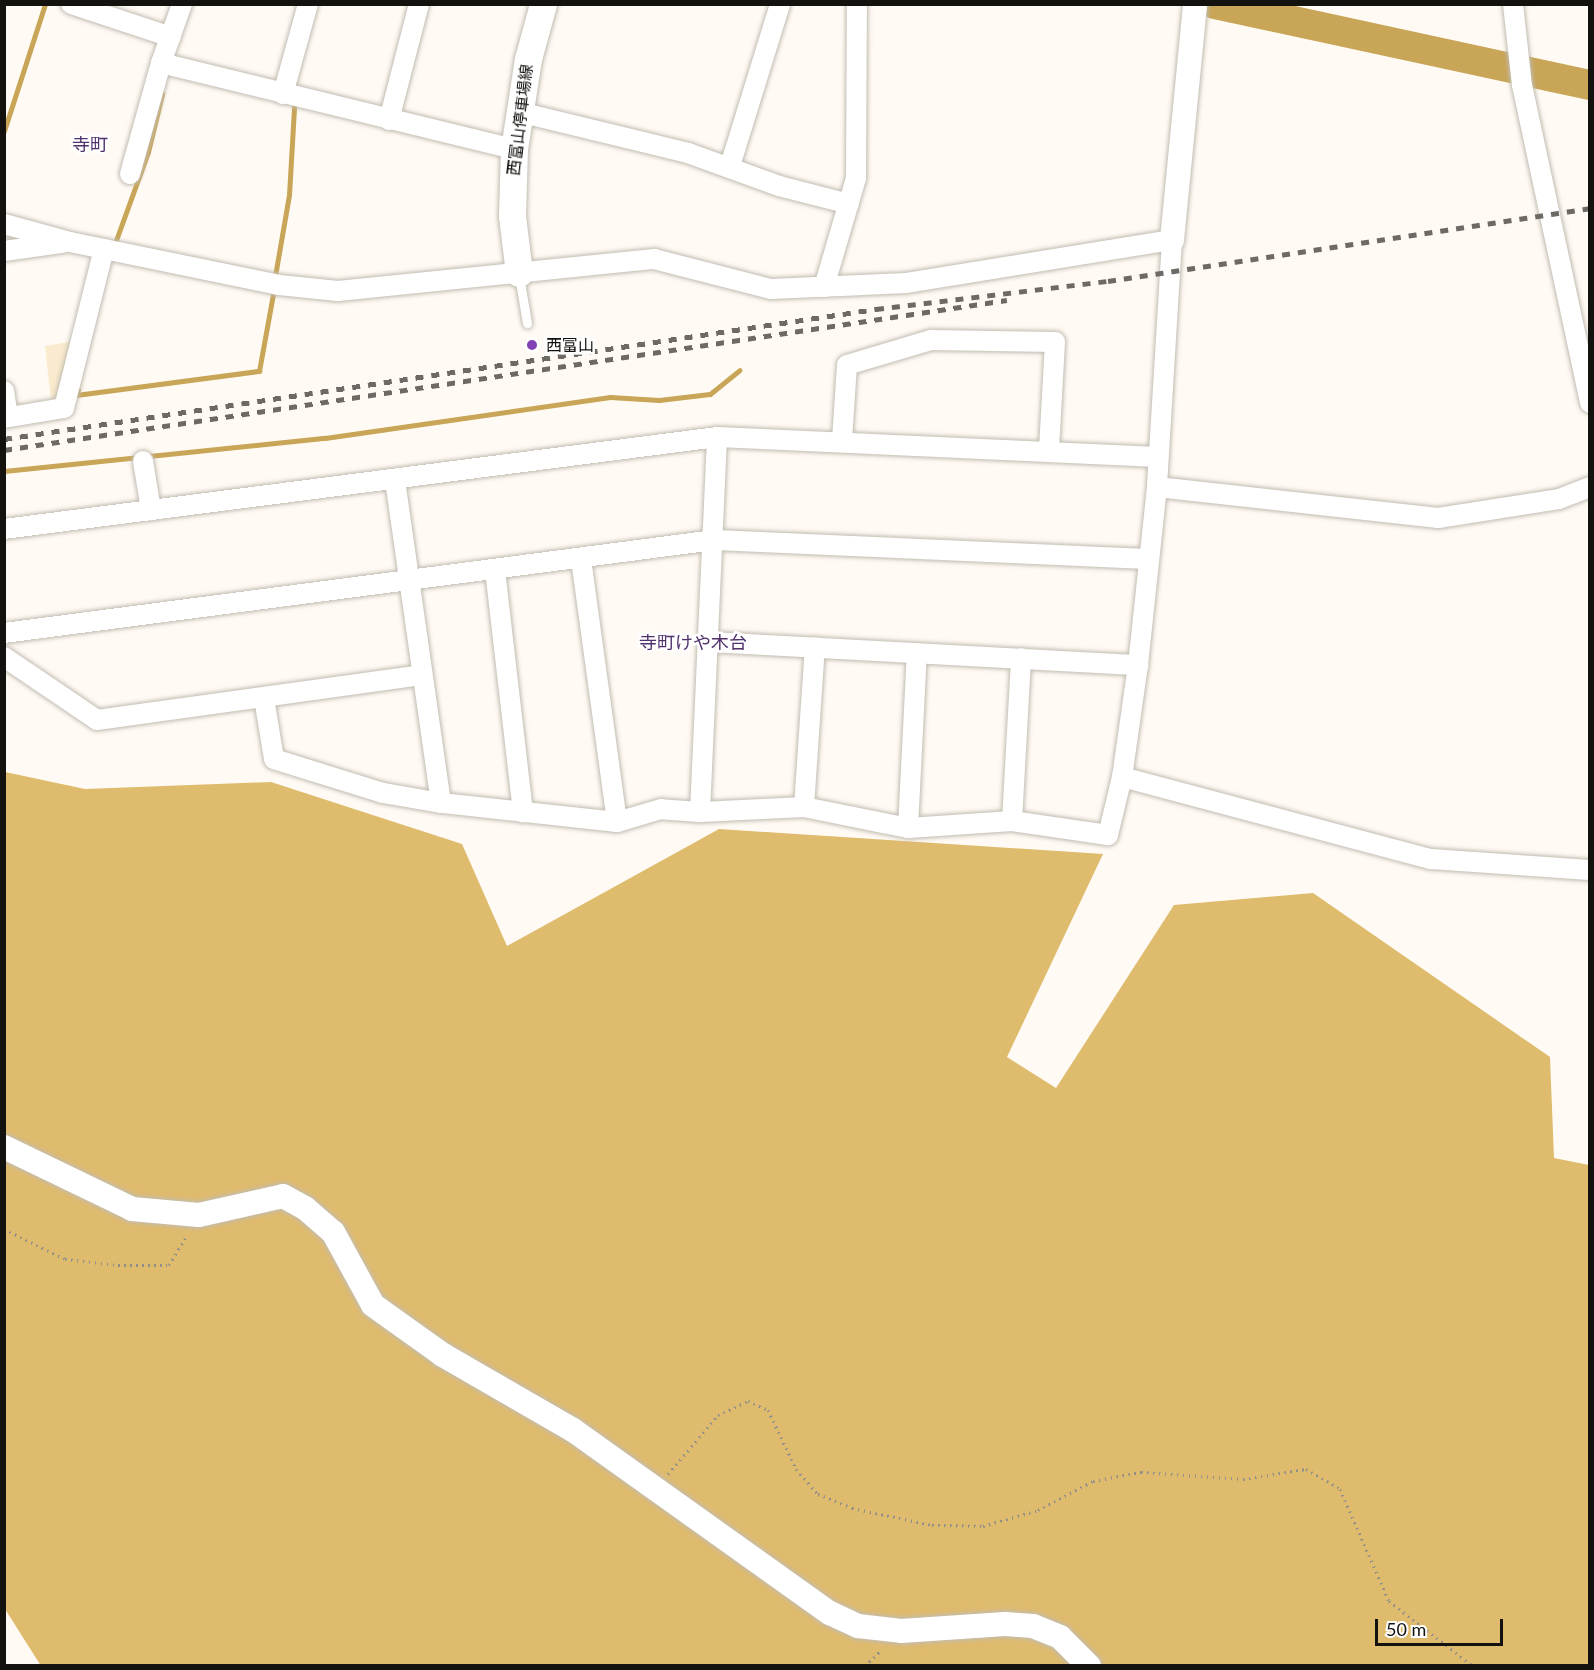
<!DOCTYPE html>
<html>
<head>
<meta charset="utf-8">
<style>
	body { margin:0 }
	#map { position:relative; width:1594px; height:1670px; overflow:hidden; background:#fffbf4; font-family:Lato,"Noto Sans JP",sans-serif }
	div>[style] { position:absolute }
	.green>* { inset:0; background:#faebce }
	.forest>* { inset:0; background:#dfbb6e }
	.stream>* { height:5px; margin:-2.5px; padding:0 2.5px; transform-origin:2.5px; border-radius:2.5px; background:#c8a557 }
	.river>* { height:30px; margin:-15px; padding:0 15px; transform-origin:15px; border-radius:15px; background:#c8a557 }
	.path>* { height:3px; margin-top:-1.5px; transform-origin:0; background:repeating-linear-gradient(90deg,#928f89 0 1.5px,transparent 0 6px) }
	.roads { filter:drop-shadow(0 0 2px #c2bcb1) drop-shadow(0 0 2px #c2bcb1) }
	.service>* { height:9px; margin:-4.5px; padding:0 4.5px; transform-origin:4.5px; border-radius:4.5px; background:#fff }
	.minor>* { height:20px; margin:-10px; padding:0 10px; transform-origin:10px; border-radius:10px; background:#fff }
	.tertiary>* { height:24px; margin:-12px; padding:0 12px; transform-origin:12px; border-radius:12px; background:#fff }
	.secondary>* { height:27px; margin:-13.5px; padding:0 13.5px; transform-origin:13.5px; border-radius:13.5px; background:#fff }
	.rail>* { height:4.5px; margin-top:-2.25px; transform-origin:0; background:repeating-linear-gradient(90deg,#6d6a65 0 8px,transparent 0 16px) }
	.dots>* { width:16px; height:16px; translate:-50% -50%; box-sizing:border-box; border:3px solid #fff; border-radius:50% }
	span { translate:-50% -50%; white-space:nowrap; text-align:center; line-height:1.15; -webkit-text-stroke:5px #fff; paint-order:stroke }
	.street-label { font-size:16px; color:#14120e }
	.poi-label { font-size:16px; color:#14120e }
	.left { translate:0 -50%; text-align:left }
	.neighbourhood-label { font-size:18px; color:#50316b }
	.frame { position:absolute; inset:0; border:6px solid #14120e; pointer-events:none }
	.scale { position:absolute; left:1375px; top:1619px; width:128px; height:27px; box-sizing:border-box; border:3px solid #14120e; border-top:0; padding-left:8px; font-size:18px; line-height:21px; white-space:nowrap; color:#14120e; -webkit-text-stroke:4px #fff; paint-order:stroke }
</style>
</head>
<body>
<div id="map">
	<div class="green">
		<div style="clip-path:polygon(74px 341px,63px 391px,51px 401px,45px 346px)"></div>
	</div>
	<div class="forest">
		<div style="clip-path:polygon(5px 772px,85px 789px,271px 782px,462px 844px,507px 946px,719px 829px,1103px 854px,1007px 1057px,1056px 1088px,1174px 905px,1313px 893px,1550px 1057px,1554px 1158px,1589px 1165px,1589px 1665px,41px 1666px,5px 1609px)"></div>
	</div>
	<div class="stream">
		<div style="left:4px;top:131px;width:133px;rotate:-72.1deg"></div>
		<div style="left:115px;top:243px;width:97px;rotate:-70.1deg"></div>
		<div style="left:148px;top:152px;width:60px;rotate:-76.4deg"></div>
		<div style="left:275px;top:276px;width:82px;rotate:-80.2deg"></div>
		<div style="left:289px;top:195px;width:88px;rotate:-86.7deg"></div>
		<div style="left:78px;top:390px;width:5px;rotate:112deg"></div>
		<div style="left:76px;top:395px;width:185px;rotate:-7.5deg"></div>
		<div style="left:259px;top:371px;width:78px;rotate:-79.7deg"></div>
		<div style="left:4px;top:471px;width:323px;rotate:-5.9deg"></div>
		<div style="left:325px;top:438px;width:288px;rotate:-8.2deg"></div>
		<div style="left:610px;top:397px;width:49px;rotate:3.5deg"></div>
		<div style="left:659px;top:400px;width:51px;rotate:-6.7deg"></div>
		<div style="left:710px;top:394px;width:38px;rotate:-39deg"></div>
	</div>
	<div class="river">
		<div style="left:1215px;top:4px;width:384px;rotate:12.2deg"></div>
	</div>
	<div class="path">
		<div style="left:4px;top:1229px;width:68px;rotate:26.2deg"></div>
		<div style="left:65px;top:1259px;width:53px;rotate:6.5deg"></div>
		<div style="left:118px;top:1265px;width:51px"></div>
		<div style="left:169px;top:1265px;width:35px;rotate:-59deg"></div>
		<div style="left:668px;top:1474px;width:77px;rotate:-49.7deg"></div>
		<div style="left:718px;top:1415px;width:33px;rotate:-25deg"></div>
		<div style="left:748px;top:1401px;width:22px;rotate:24deg"></div>
		<div style="left:768px;top:1410px;width:65px;rotate:64.6deg"></div>
		<div style="left:796px;top:1469px;width:33px;rotate:49deg"></div>
		<div style="left:818px;top:1494px;width:37px;rotate:22deg"></div>
		<div style="left:852px;top:1508px;width:82px;rotate:12deg"></div>
		<div style="left:932px;top:1525px;width:51px;rotate:1.1deg"></div>
		<div style="left:983px;top:1526px;width:57px;rotate:-16.2deg"></div>
		<div style="left:1038px;top:1510px;width:62px;rotate:-27.8deg"></div>
		<div style="left:1093px;top:1481px;width:49px;rotate:-10.6deg"></div>
		<div style="left:1141px;top:1472px;width:102px;rotate:3.9deg"></div>
		<div style="left:1243px;top:1479px;width:64px;rotate:-9deg"></div>
		<div style="left:1306px;top:1469px;width:39px;rotate:30deg"></div>
		<div style="left:1340px;top:1489px;width:122px;rotate:66.4deg"></div>
		<div style="left:1389px;top:1601px;width:106px;rotate:37.7deg"></div>
		<div style="left:865px;top:1666px;width:24px;rotate:-45deg"></div>
	</div>
	<div class="roads">
		<div class="service">
			<div style="left:519px;top:276px;width:48px;rotate:80.3deg"></div>
		</div>
		<div class="minor">
			<div style="left:71px;top:4px;width:105px;rotate:18.3deg"></div>
			<div style="left:1513px;top:4px;width:81px;rotate:83.7deg"></div>
			<div style="left:1522px;top:85px;width:325px;rotate:77.9deg"></div>
			<div style="left:161px;top:63px;width:363px;rotate:13.7deg"></div>
			<div style="left:283px;top:94px;width:93px;rotate:-74.5deg"></div>
			<div style="left:519px;top:112px;width:174px;rotate:13.6deg"></div>
			<div style="left:688px;top:153px;width:97px;rotate:19.9deg"></div>
			<div style="left:779px;top:186px;width:72px;rotate:14.4deg"></div>
			<div style="left:389px;top:120px;width:120px;rotate:-75.5deg"></div>
			<div style="left:730px;top:166px;width:170px;rotate:-72.8deg"></div>
			<div style="left:130px;top:174px;width:115px;rotate:-74.4deg"></div>
			<div style="left:161px;top:63px;width:63px;rotate:-70.4deg"></div>
			<div style="left:4px;top:224px;width:68px;rotate:15.3deg"></div>
			<div style="left:70px;top:242px;width:213px;rotate:11.6deg"></div>
			<div style="left:279px;top:285px;width:59px;rotate:5.8deg"></div>
			<div style="left:338px;top:291px;width:318px;rotate:-5.8deg"></div>
			<div style="left:654px;top:259px;width:121px;rotate:14.4deg"></div>
			<div style="left:771px;top:289px;width:135px;rotate:-2.5deg"></div>
			<div style="left:906px;top:283px;width:269px;rotate:-9.2deg"></div>
			<div style="left:1172px;top:240px;width:247px;rotate:93.5deg"></div>
			<div style="left:1157px;top:487px;width:179px;rotate:96.1deg"></div>
			<div style="left:1138px;top:665px;width:113px;rotate:98.1deg"></div>
			<div style="left:1122px;top:777px;width:60px;rotate:103.6deg"></div>
			<div style="left:1108px;top:835px;width:97px;rotate:-171.7deg"></div>
			<div style="left:1012px;top:821px;width:104px;rotate:176.1deg"></div>
			<div style="left:908px;top:828px;width:106px;rotate:-168.6deg"></div>
			<div style="left:804px;top:807px;width:104px;rotate:177.2deg"></div>
			<div style="left:700px;top:812px;width:39px;rotate:-176deg"></div>
			<div style="left:661px;top:809px;width:46px;rotate:163.5deg"></div>
			<div style="left:617px;top:822px;width:177px;rotate:-173.8deg"></div>
			<div style="left:441px;top:803px;width:59px;rotate:-170.2deg"></div>
			<div style="left:383px;top:793px;width:114px;rotate:-162.7deg"></div>
			<div style="left:274px;top:759px;width:62px;rotate:-99.3deg"></div>
			<div style="left:4px;top:251px;width:59px;rotate:-7.9deg"></div>
			<div style="left:824px;top:287px;width:114px;rotate:-73.6deg"></div>
			<div style="left:856px;top:178px;width:174px;rotate:-89.7deg"></div>
			<div style="left:4px;top:391px;width:26px;rotate:81deg"></div>
			<div style="left:4px;top:418px;width:61px;rotate:-9.5deg"></div>
			<div style="left:64px;top:408px;width:164px;rotate:-75.9deg"></div>
			<div style="left:842px;top:440px;width:75px;rotate:-86.2deg"></div>
			<div style="left:847px;top:365px;width:88px;rotate:-16.6deg"></div>
			<div style="left:931px;top:340px;width:124px;rotate:0.9deg"></div>
			<div style="left:1055px;top:342px;width:109px;rotate:93.2deg"></div>
			<div style="left:143px;top:461px;width:50px;rotate:80.7deg"></div>
			<div style="left:395px;top:480px;width:326px;rotate:81.9deg"></div>
			<div style="left:1157px;top:487px;width:283px;rotate:6.3deg"></div>
			<div style="left:1438px;top:518px;width:122px;rotate:-8.9deg"></div>
			<div style="left:1559px;top:499px;width:33px;rotate:-21deg"></div>
			<div style="left:4px;top:529px;width:719px;rotate:-7.35deg"></div>
			<div style="left:717px;top:437px;width:442px;rotate:2.6deg"></div>
			<div style="left:581px;top:559px;width:265px;rotate:82.2deg"></div>
			<div style="left:495px;top:570px;width:244px;rotate:83.4deg"></div>
			<div style="left:4px;top:633px;width:716px;rotate:-7.46deg"></div>
			<div style="left:714px;top:540px;width:435px;rotate:2.5deg"></div>
			<div style="left:711px;top:642px;width:428px;rotate:3.1deg"></div>
			<div style="left:4px;top:657px;width:112px;rotate:34.1deg"></div>
			<div style="left:97px;top:720px;width:327px;rotate:-7.9deg"></div>
			<div style="left:1122px;top:777px;width:320px;rotate:14.9deg"></div>
			<div style="left:1431px;top:859px;width:159px;rotate:4deg"></div>
			<div style="left:804px;top:807px;width:160px;rotate:-86.1deg"></div>
			<div style="left:700px;top:812px;width:375px;rotate:-87.4deg"></div>
			<div style="left:1012px;top:821px;width:163px;rotate:-86.8deg"></div>
			<div style="left:908px;top:828px;width:175px;rotate:-87.1deg"></div>
		</div>
		<div class="tertiary">
			<div style="left:1172px;top:240px;width:237px;rotate:-84.4deg"></div>
			<div style="left:4px;top:1147px;width:142px;rotate:25.8deg"></div>
			<div style="left:132px;top:1209px;width:67px;rotate:5.1deg"></div>
			<div style="left:199px;top:1215px;width:86px;rotate:-12.7deg"></div>
			<div style="left:283px;top:1196px;width:25px;rotate:29deg"></div>
			<div style="left:305px;top:1208px;width:37px;rotate:41deg"></div>
			<div style="left:333px;top:1232px;width:83px;rotate:61.3deg"></div>
			<div style="left:373px;top:1305px;width:86px;rotate:35.5deg"></div>
			<div style="left:443px;top:1355px;width:150px;rotate:30deg"></div>
			<div style="left:573px;top:1430px;width:315px;rotate:35.5deg"></div>
			<div style="left:830px;top:1613px;width:31px;rotate:25deg"></div>
			<div style="left:858px;top:1626px;width:43px;rotate:6.6deg"></div>
			<div style="left:901px;top:1631px;width:104px;rotate:-3.9deg"></div>
			<div style="left:1005px;top:1624px;width:28px;rotate:4deg"></div>
			<div style="left:1033px;top:1626px;width:29px;rotate:22deg"></div>
			<div style="left:1060px;top:1637px;width:41px;rotate:45deg"></div>
		</div>
		<div class="secondary">
			<div style="left:519px;top:273px;width:57px;rotate:-97deg"></div>
			<div style="left:512px;top:216px;width:67px;rotate:-88.3deg"></div>
			<div style="left:514px;top:149px;width:91px;rotate:-81.2deg"></div>
			<div style="left:528px;top:59px;width:57px;rotate:-74.7deg"></div>
		</div>
	</div>
	<div class="rail">
		<div style="left:4px;top:439px;width:882px;rotate:-8.48deg"></div>
		<div style="left:876px;top:309px;width:234px;rotate:-6.9deg"></div>
		<div style="left:1108px;top:281px;width:487px;rotate:-8.6deg"></div>
		<div style="left:4px;top:450px;width:1014px;rotate:-8.51deg"></div>
	</div>
	<div class="dots">
		<div style="left:532px;top:345px;background:#8241b5"></div>
	</div>
	<div class="street-label">
		<span style="left:520px;top:120px;rotate:-83deg">西富山停車場線</span>
	</div>
	<div class="poi-label">
		<span class="left" style="left:546px;top:345px">西富山</span>
	</div>
	<div class="neighbourhood-label">
		<span style="left:90px;top:144px">寺町</span>
		<span style="left:693px;top:642px">寺町けや木台</span>
	</div>
	<div class="frame"></div>
	<div class="scale">50 m</div>
</div>
</body>
</html>
